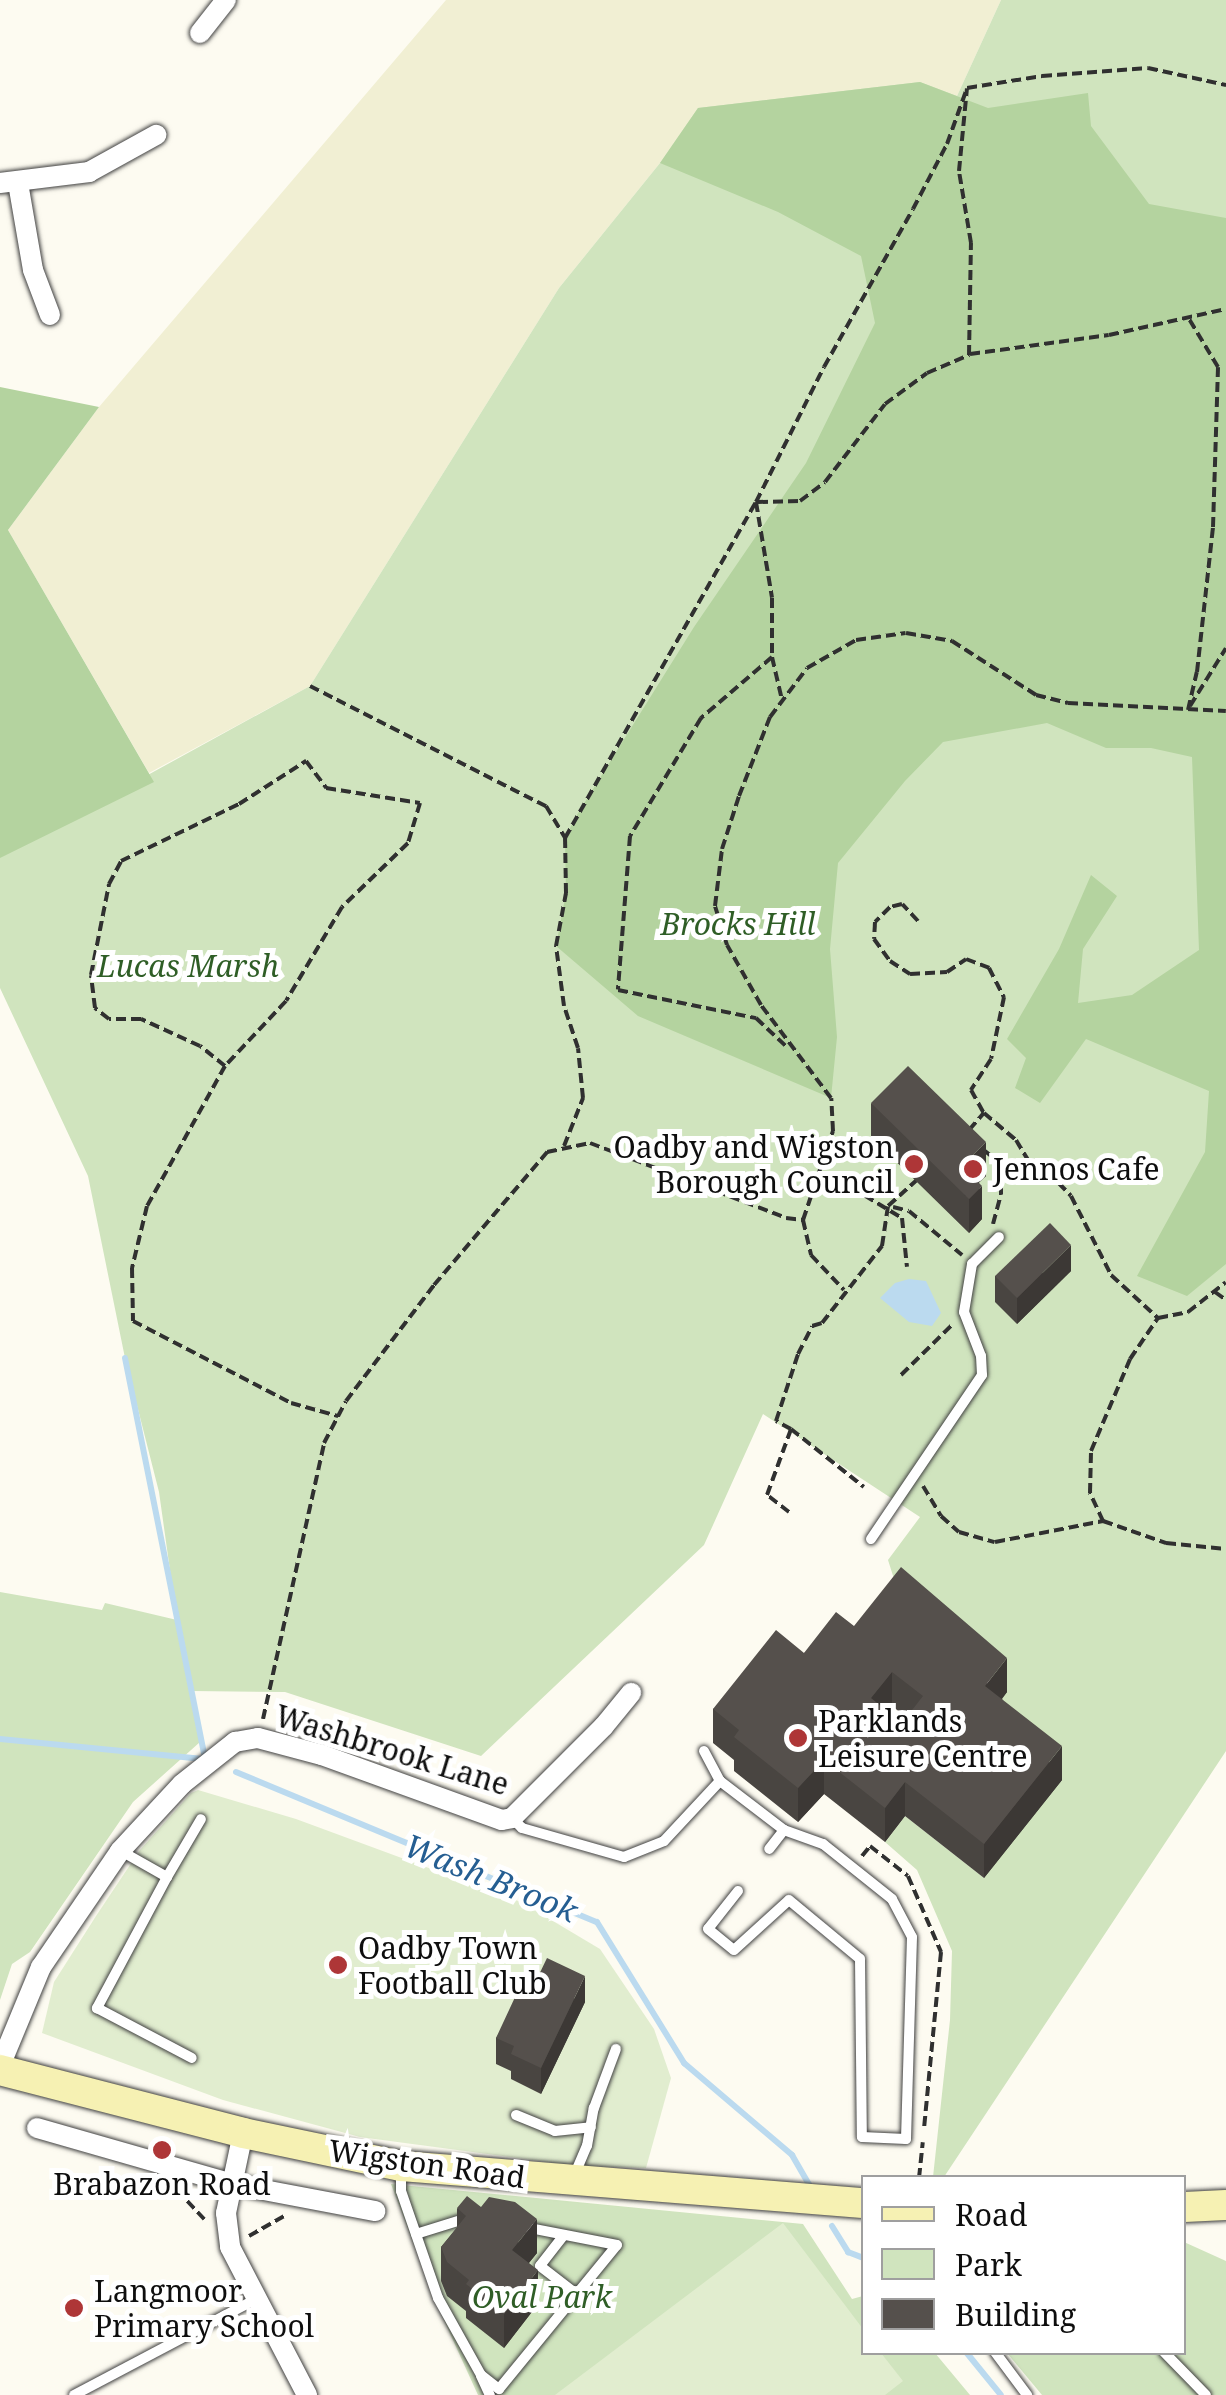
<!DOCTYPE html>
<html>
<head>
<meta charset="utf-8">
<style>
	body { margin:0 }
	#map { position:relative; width:1226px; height:2395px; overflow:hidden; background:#fdfbf1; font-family:"Noto Serif",serif }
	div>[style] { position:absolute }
	.farmland>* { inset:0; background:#f1efd3 }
	.green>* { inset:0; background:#d0e4be }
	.forest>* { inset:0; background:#b4d39f }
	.pitch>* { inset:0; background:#e1edcf }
	.water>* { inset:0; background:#bbdaef }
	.stream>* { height:6px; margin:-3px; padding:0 3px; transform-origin:3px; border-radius:3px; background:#bbdaef }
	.path>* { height:4px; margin-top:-2px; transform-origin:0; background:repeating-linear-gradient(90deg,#303030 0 10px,transparent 0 15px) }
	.roads { filter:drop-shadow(0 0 2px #414141) drop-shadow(0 0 2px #414141) }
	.lane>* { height:10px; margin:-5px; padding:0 5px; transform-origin:5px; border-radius:5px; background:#fff }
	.street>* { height:20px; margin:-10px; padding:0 10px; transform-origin:10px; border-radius:10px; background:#fff }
	.secondary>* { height:30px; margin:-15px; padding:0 15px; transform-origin:15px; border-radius:15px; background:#f6f1b3 }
	.wall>* { inset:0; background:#494541 }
	.shaded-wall>* { inset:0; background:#3c3835 }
	.building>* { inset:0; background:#55504c }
	.dots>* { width:28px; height:28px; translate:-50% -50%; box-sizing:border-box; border:5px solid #fff; border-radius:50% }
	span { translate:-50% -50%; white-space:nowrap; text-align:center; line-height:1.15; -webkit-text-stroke:10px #fff; paint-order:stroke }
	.park-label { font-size:30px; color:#2f5e26; font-style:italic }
	.poi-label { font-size:30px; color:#0e0e0e }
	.right { translate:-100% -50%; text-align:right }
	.left { translate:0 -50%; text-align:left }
	.street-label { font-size:30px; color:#0e0e0e }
	.water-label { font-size:32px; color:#255e92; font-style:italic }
	.legend { position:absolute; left:861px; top:2175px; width:325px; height:180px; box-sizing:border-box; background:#fff; border:2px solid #9f9f9f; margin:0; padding:12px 18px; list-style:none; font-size:30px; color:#0e0e0e }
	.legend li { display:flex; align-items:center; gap:20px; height:50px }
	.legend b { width:50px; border:2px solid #9f9f9f }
</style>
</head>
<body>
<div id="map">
	<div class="farmland">
		<div style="clip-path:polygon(446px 0,1001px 0,957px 96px,698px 109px,660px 163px,559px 288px,310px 686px,149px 773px,8px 530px,99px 407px)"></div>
	</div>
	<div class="green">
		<div style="clip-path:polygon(1001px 0,1226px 0,1226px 1751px,944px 2177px,933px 2177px,950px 2020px,952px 1951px,917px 1870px,885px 1842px,905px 1816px,984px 1878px,985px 1719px,1006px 1692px,901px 1601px,888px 1560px,920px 1517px,763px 1414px,704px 1545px,481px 1756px,285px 1692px,192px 1691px,200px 1742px,133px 1802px,30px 1952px,12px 1964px,0 2000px,0 1592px,102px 1610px,105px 1603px,177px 1620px,159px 1492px,125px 1358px,88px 1176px,0 988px,0 856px,310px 686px,559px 288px,660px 163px,698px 108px,920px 82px,957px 96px)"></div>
		<div style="clip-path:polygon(391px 2184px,803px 2224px,852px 2299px,863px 2296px,864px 2352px,935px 2353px,970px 2395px,478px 2395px,436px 2303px)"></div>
		<div style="clip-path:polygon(1184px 2242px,1226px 2261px,1226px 2395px,1042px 2395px,1007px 2353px,1184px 2352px)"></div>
	</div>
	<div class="forest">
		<div style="clip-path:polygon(920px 82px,988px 108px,1088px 93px,1091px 126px,1149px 204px,1226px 218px,1226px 1264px,1187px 1296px,1137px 1276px,1205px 1152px,1209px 1091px,1086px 1039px,1040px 1103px,1015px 1088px,1026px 1058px,1007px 1039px,1059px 949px,1091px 875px,1117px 896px,1083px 949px,1078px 1003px,1132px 995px,1199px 950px,1192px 757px,1151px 748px,1106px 748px,1047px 723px,943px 742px,905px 781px,838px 863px,830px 949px,837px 1037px,831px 1098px,638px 1016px,556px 946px,566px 893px,565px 838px,575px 818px,694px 627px,806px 463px,875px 323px,861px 256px,778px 212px,660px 163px,698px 108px)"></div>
		<div style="clip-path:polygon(0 387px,99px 407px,8px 530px,154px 782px,0 858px)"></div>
	</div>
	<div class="pitch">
		<div style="clip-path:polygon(198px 1790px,296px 1819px,521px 1902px,600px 1949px,654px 2029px,671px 2078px,646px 2168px,577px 2166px,360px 2137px,223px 2100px,42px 2033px,54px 1982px,96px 1916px,140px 1850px,191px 1793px)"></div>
		<div style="clip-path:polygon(783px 2223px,863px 2329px,864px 2352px,881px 2353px,903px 2381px,885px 2395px,555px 2395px)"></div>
	</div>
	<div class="water">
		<div style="clip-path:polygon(909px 1279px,926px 1281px,941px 1313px,932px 1326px,909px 1322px,880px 1298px,895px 1283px)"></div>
	</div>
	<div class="stream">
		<div style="left:125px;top:1358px;width:408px;rotate:78.7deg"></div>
		<div style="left:0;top:1739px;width:204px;rotate:5.6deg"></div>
		<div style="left:236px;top:1772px;width:391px;rotate:22.6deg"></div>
		<div style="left:597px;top:1922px;width:166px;rotate:58.3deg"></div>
		<div style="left:684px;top:2063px;width:142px;rotate:40.4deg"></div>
		<div style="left:792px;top:2155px;width:34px;rotate:60deg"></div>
		<div style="left:832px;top:2226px;width:31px;rotate:58deg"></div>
		<div style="left:848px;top:2252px;width:17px;rotate:21deg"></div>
		<div style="left:966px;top:2352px;width:55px;rotate:50.9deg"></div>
	</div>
	<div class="path">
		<div style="left:970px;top:354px;width:140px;rotate:-7.8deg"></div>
		<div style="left:1109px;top:335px;width:120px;rotate:-12.5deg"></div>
		<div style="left:756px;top:502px;width:97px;rotate:80.5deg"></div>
		<div style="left:772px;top:598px;width:59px;rotate:90deg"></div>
		<div style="left:772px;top:657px;width:44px;rotate:76.9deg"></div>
		<div style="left:758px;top:502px;width:42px;rotate:-1.4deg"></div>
		<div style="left:800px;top:501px;width:31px;rotate:-37deg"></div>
		<div style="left:825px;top:482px;width:98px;rotate:-52.4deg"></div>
		<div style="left:885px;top:404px;width:52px;rotate:-36.4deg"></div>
		<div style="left:927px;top:373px;width:46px;rotate:-23.2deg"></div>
		<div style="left:969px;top:355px;width:112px;rotate:-89deg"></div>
		<div style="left:971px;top:243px;width:73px;rotate:-99.5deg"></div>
		<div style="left:959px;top:171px;width:83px;rotate:-84.5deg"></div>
		<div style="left:967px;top:88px;width:76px;rotate:-9.1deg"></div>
		<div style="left:1042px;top:76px;width:106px;rotate:-4.3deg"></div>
		<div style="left:1148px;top:68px;width:80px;rotate:12.3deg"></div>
		<div style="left:772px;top:657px;width:94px;rotate:139.3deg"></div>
		<div style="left:701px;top:718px;width:138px;rotate:121deg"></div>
		<div style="left:630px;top:836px;width:154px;rotate:94.5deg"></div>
		<div style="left:618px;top:990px;width:141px;rotate:11.5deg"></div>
		<div style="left:756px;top:1018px;width:44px;rotate:43.2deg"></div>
		<div style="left:310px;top:686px;width:265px;rotate:27deg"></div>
		<div style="left:546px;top:806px;width:37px;rotate:59deg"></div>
		<div style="left:1190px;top:706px;width:68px;rotate:-58.2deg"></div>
		<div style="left:1188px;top:710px;width:39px;rotate:-77deg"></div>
		<div style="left:1197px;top:672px;width:146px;rotate:-83.7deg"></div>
		<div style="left:1213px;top:527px;width:160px;rotate:-88.2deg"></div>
		<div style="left:1218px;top:367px;width:56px;rotate:-121.1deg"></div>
		<div style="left:918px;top:921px;width:23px;rotate:-133deg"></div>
		<div style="left:902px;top:904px;width:12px;rotate:166deg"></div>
		<div style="left:890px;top:907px;width:21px;rotate:135deg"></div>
		<div style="left:875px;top:922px;width:17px;rotate:93deg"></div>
		<div style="left:874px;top:939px;width:27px;rotate:54deg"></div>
		<div style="left:890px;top:961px;width:24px;rotate:33deg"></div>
		<div style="left:910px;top:974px;width:37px;rotate:-3deg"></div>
		<div style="left:947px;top:972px;width:23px;rotate:-34deg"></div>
		<div style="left:966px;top:959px;width:25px;rotate:21deg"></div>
		<div style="left:989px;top:968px;width:33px;rotate:63deg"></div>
		<div style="left:1004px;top:997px;width:63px;rotate:101.8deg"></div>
		<div style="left:991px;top:1059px;width:37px;rotate:123deg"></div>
		<div style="left:971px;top:1090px;width:26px;rotate:61deg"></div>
		<div style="left:984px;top:1113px;width:42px;rotate:40.2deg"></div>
		<div style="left:1016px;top:1140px;width:27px;rotate:59deg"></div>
		<div style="left:225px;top:1066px;width:32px;rotate:-141deg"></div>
		<div style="left:200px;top:1046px;width:65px;rotate:-155.4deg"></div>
		<div style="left:141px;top:1019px;width:32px;rotate:180deg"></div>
		<div style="left:109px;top:1019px;width:18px;rotate:-142deg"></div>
		<div style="left:95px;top:1008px;width:33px;rotate:-97deg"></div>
		<div style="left:91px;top:975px;width:93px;rotate:-78.8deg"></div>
		<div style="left:109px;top:884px;width:26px;rotate:-62deg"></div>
		<div style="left:121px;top:861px;width:131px;rotate:-25.8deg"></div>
		<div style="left:239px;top:804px;width:80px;rotate:-32.7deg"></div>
		<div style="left:306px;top:761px;width:34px;rotate:53deg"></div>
		<div style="left:326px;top:788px;width:95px;rotate:9.1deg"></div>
		<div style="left:420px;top:803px;width:42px;rotate:106.7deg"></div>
		<div style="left:408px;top:843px;width:92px;rotate:135.9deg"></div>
		<div style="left:342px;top:907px;width:109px;rotate:120.8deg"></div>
		<div style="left:286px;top:1001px;width:89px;rotate:133.2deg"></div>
		<div style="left:225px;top:1066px;width:160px;rotate:119.1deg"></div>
		<div style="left:147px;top:1206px;width:64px;rotate:103.6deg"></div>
		<div style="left:132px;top:1268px;width:53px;rotate:88.9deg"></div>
		<div style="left:133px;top:1321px;width:178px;rotate:27.4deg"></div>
		<div style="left:291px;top:1403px;width:49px;rotate:15.5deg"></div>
		<div style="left:969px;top:1130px;width:23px;rotate:-49deg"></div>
		<div style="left:564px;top:1146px;width:52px;rotate:-68.4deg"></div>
		<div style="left:583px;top:1098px;width:50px;rotate:-95.7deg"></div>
		<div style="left:578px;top:1048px;width:44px;rotate:-108.4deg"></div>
		<div style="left:564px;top:1006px;width:61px;rotate:-97.6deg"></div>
		<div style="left:556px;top:946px;width:54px;rotate:-79.3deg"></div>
		<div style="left:566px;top:893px;width:55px;rotate:-91deg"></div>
		<div style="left:565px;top:838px;width:386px;rotate:-60.4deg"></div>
		<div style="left:756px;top:502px;width:151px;rotate:-63.3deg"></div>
		<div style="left:824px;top:367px;width:181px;rotate:-60.6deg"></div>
		<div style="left:913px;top:209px;width:73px;rotate:-62.4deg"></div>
		<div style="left:947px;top:144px;width:59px;rotate:-70.3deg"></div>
		<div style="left:985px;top:1151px;width:21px;rotate:39deg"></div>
		<div style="left:820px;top:1178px;width:19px;rotate:6deg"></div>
		<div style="left:839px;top:1180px;width:74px;rotate:31.1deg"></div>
		<div style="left:902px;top:1218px;width:49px;rotate:84.2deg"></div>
		<div style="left:893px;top:1207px;width:16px;rotate:14deg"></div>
		<div style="left:909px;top:1211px;width:69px;rotate:39.7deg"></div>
		<div style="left:803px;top:1220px;width:36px;rotate:77deg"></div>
		<div style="left:811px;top:1255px;width:48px;rotate:46.7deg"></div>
		<div style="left:993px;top:1224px;width:31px;rotate:-75deg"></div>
		<div style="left:1001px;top:1194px;width:30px;rotate:-90deg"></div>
		<div style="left:1001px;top:1164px;width:29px;rotate:-2deg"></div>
		<div style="left:1030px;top:1163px;width:20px;rotate:27deg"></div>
		<div style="left:1048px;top:1172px;width:33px;rotate:46deg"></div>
		<div style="left:1071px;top:1196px;width:89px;rotate:63.1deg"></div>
		<div style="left:1111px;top:1275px;width:64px;rotate:42.5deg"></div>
		<div style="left:1215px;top:1292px;width:14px;rotate:36deg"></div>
		<div style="left:901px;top:1375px;width:74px;rotate:-44.5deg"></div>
		<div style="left:791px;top:1429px;width:93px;rotate:38.5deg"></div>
		<div style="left:923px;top:1486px;width:35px;rotate:59deg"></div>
		<div style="left:941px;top:1516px;width:24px;rotate:42deg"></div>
		<div style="left:959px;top:1532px;width:37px;rotate:16deg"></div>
		<div style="left:995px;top:1542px;width:110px;rotate:-11deg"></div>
		<div style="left:1103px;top:1521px;width:31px;rotate:-115deg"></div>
		<div style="left:1090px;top:1493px;width:42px;rotate:-88.6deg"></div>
		<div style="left:1091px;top:1451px;width:100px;rotate:-67deg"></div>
		<div style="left:1130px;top:1359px;width:50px;rotate:-55.7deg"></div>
		<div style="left:1158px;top:1318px;width:31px;rotate:-11deg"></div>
		<div style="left:1188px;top:1312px;width:48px;rotate:-38.3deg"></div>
		<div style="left:789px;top:1512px;width:28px;rotate:-142deg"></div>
		<div style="left:767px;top:1495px;width:70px;rotate:-70deg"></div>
		<div style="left:791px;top:1429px;width:17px;rotate:-152deg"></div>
		<div style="left:776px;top:1421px;width:71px;rotate:-71.8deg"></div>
		<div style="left:798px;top:1354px;width:31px;rotate:-63deg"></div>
		<div style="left:812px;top:1326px;width:10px;rotate:-17deg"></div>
		<div style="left:822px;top:1323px;width:98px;rotate:-52.1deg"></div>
		<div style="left:882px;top:1246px;width:40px;rotate:-81.5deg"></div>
		<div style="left:888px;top:1206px;width:38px;rotate:-42deg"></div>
		<div style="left:1103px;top:1521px;width:67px;rotate:19.2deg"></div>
		<div style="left:1166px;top:1543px;width:60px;rotate:5.7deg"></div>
		<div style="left:263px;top:1719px;width:283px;rotate:-77.5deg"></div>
		<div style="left:324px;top:1443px;width:47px;rotate:-62.4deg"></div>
		<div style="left:346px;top:1401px;width:146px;rotate:-52.8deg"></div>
		<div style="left:434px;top:1285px;width:175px;rotate:-49.6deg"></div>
		<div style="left:547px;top:1152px;width:44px;rotate:-11.8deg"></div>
		<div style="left:590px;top:1143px;width:210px;rotate:20.9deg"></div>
		<div style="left:786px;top:1218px;width:17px;rotate:7deg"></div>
		<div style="left:803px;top:1220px;width:94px;rotate:-71.4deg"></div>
		<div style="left:833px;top:1131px;width:33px;rotate:-93deg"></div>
		<div style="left:831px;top:1098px;width:116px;rotate:-127deg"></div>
		<div style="left:761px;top:1005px;width:69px;rotate:-119.5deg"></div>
		<div style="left:727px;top:945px;width:41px;rotate:-107.1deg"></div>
		<div style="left:715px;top:906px;width:57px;rotate:-83deg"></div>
		<div style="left:722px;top:849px;width:56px;rotate:-72.2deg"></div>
		<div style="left:739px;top:796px;width:85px;rotate:-68.6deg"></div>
		<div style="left:770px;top:717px;width:61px;rotate:-52.9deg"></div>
		<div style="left:807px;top:668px;width:56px;rotate:-29.7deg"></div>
		<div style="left:856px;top:640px;width:50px;rotate:-8deg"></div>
		<div style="left:906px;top:633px;width:47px;rotate:9.9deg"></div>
		<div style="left:952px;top:641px;width:100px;rotate:32.7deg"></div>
		<div style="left:1036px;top:695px;width:33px;rotate:14deg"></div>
		<div style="left:1068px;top:703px;width:158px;rotate:2.9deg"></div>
		<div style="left:862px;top:1856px;width:13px;rotate:-51deg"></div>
		<div style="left:870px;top:1846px;width:48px;rotate:38.3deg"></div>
		<div style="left:908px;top:1876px;width:83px;rotate:66.5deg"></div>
		<div style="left:941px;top:1952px;width:177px;rotate:95.5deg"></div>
		<div style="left:919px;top:2178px;width:36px;rotate:-84deg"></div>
		<div style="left:177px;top:2190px;width:40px;rotate:47deg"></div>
		<div style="left:249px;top:2236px;width:40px;rotate:-29.7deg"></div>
	</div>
	<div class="roads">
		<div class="lane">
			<div style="left:871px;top:1539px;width:198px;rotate:-55.9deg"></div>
			<div style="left:982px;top:1375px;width:19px;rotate:-93deg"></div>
			<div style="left:981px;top:1356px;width:47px;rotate:-111.1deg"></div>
			<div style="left:964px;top:1312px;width:49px;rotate:-80.5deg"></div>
			<div style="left:972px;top:1264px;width:38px;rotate:-45deg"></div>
			<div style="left:704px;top:1751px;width:34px;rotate:62deg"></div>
			<div style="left:720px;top:1781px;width:81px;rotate:37.4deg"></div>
			<div style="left:784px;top:1830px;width:24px;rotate:128deg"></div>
			<div style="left:512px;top:1818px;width:14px;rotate:45deg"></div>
			<div style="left:522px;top:1828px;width:106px;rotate:15.9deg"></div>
			<div style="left:624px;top:1857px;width:43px;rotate:-21.8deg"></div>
			<div style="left:664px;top:1841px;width:82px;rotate:-47deg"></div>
			<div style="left:121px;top:1851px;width:53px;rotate:29.5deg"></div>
			<div style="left:167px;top:1877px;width:149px;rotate:118.1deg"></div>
			<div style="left:97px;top:2008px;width:107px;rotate:27.8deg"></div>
			<div style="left:167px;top:1877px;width:67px;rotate:-59.6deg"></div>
			<div style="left:738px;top:1891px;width:48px;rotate:128.3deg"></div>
			<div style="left:708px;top:1929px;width:33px;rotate:39deg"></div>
			<div style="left:734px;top:1950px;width:74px;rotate:-42.3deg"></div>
			<div style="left:789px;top:1900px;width:92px;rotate:39.7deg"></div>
			<div style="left:860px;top:1959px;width:178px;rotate:89.4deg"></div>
			<div style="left:862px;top:2137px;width:44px;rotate:2.6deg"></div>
			<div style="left:906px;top:2139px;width:202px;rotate:-88.3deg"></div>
			<div style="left:912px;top:1937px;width:43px;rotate:-117.8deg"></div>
			<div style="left:892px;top:1899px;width:88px;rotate:-141.4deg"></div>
			<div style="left:823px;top:1844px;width:41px;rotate:-160.3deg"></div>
			<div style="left:516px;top:2115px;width:42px;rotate:22.3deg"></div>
			<div style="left:555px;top:2131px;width:36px;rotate:-6deg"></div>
			<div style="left:401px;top:2169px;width:22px;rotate:90deg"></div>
			<div style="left:401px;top:2191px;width:113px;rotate:70.9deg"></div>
			<div style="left:438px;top:2298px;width:88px;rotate:60.8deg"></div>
			<div style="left:481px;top:2375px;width:23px;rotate:38deg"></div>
			<div style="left:499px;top:2389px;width:186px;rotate:-50.7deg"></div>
			<div style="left:617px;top:2245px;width:95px;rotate:-169deg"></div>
			<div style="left:574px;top:2176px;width:33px;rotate:-67deg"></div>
			<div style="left:587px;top:2146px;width:39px;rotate:-80deg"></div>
			<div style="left:594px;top:2108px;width:63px;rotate:-69.6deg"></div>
			<div style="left:416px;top:2234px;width:53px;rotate:-17.4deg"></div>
			<div style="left:564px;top:2235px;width:39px;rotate:128deg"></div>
			<div style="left:540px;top:2266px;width:49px;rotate:37.6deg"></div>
			<div style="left:995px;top:2352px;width:54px;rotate:53.3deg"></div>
			<div style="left:1164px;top:2352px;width:60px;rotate:45.7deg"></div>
			<div style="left:481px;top:2376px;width:21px;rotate:65deg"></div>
			<div style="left:74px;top:2395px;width:206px;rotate:-27.8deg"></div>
		</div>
		<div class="street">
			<div style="left:200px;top:33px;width:42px;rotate:-51.8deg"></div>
			<div style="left:0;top:183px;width:90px;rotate:-7deg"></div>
			<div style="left:89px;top:172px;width:77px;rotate:-28.9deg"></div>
			<div style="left:18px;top:183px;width:88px;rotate:80.2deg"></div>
			<div style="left:33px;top:270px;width:48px;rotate:69.3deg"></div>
			<div style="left:0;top:2066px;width:107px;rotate:-67.5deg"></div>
			<div style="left:41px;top:1967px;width:140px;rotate:-55.7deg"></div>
			<div style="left:120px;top:1851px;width:91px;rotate:-47.2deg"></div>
			<div style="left:182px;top:1784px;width:68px;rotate:-38.4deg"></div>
			<div style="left:235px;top:1742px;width:23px;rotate:-10deg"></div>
			<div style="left:258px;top:1738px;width:66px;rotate:14.9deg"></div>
			<div style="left:322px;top:1755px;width:191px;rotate:19.9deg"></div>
			<div style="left:502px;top:1820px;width:10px;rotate:-11deg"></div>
			<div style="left:512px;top:1818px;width:130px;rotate:-45deg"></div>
			<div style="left:604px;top:1726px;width:43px;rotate:-50.7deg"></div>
			<div style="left:37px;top:2128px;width:203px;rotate:16deg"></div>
			<div style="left:232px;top:2184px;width:146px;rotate:10.7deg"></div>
			<div style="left:243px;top:2133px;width:82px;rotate:102deg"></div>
			<div style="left:226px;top:2213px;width:34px;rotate:83deg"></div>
			<div style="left:230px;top:2247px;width:167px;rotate:62.5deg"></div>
		</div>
		<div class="secondary">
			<div style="left:0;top:2070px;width:251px;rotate:14.5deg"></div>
			<div style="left:243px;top:2133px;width:161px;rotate:11.8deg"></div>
			<div style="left:401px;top:2166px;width:464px;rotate:4.6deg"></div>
			<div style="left:1184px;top:2207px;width:42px;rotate:-2.7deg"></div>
		</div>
	</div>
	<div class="wall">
		<div style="clip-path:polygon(871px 1103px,986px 1176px,979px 1182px,982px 1219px,969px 1233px,871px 1137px)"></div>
		<div style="clip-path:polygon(1071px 1271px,1017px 1324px,995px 1302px,995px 1276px)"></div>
		<div style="clip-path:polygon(evenodd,854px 1626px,1007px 1692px,1002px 1699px,1062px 1780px,984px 1878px,905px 1816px,885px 1842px,824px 1794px,798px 1822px,734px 1771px,734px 1760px,713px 1743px,713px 1709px,804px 1653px,854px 1626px,892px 1706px,906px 1717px,902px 1723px,888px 1711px,892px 1706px)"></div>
		<div style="clip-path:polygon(534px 1985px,585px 2002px,541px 2094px,511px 2079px,511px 2071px,496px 2064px,496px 2038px)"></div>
		<div style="clip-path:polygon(457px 2208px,537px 2253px,529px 2263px,538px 2304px,504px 2348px,466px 2318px,466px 2311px,447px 2296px,441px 2281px,441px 2247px,457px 2228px)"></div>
	</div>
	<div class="shaded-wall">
		<div style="clip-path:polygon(986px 1142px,986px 1176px,965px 1196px,962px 1166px)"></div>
		<div style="clip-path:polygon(982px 1186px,982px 1219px,969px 1233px,969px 1199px)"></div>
		<div style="clip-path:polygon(1071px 1245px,1071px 1271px,1017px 1324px,1017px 1298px)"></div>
		<div style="clip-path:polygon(1007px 1658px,1007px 1692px,985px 1719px,985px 1686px)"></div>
		<div style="clip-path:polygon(892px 1672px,892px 1706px,871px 1732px,871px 1698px)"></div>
		<div style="clip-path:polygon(1062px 1746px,1062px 1780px,984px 1878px,984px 1844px)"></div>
		<div style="clip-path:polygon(824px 1760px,824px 1794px,798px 1822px,798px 1788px)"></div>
		<div style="clip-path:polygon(905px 1782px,905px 1816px,885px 1842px,885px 1808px)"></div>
		<div style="clip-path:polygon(585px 1976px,585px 2002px,541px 2094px,541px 2068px)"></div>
		<div style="clip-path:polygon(537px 2219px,537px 2253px,512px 2283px,512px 2250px)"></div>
		<div style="clip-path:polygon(538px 2270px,538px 2304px,504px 2348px,504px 2314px)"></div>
	</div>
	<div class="building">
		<div style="clip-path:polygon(908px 1066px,986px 1142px,962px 1166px,982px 1186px,969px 1199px,871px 1103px)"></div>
		<div style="clip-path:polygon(1050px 1223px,1071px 1245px,1017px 1298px,995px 1276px)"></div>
		<div style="clip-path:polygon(evenodd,901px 1567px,1007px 1658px,985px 1686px,1062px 1746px,984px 1844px,905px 1782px,885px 1808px,824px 1760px,798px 1788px,734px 1737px,739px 1730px,713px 1709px,776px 1630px,804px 1653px,836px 1612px,854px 1626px,901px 1567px,892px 1672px,923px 1696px,902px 1723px,871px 1698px,892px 1672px)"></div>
		<div style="clip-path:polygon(547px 1958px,585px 1976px,541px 2068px,511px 2054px,514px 2046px,496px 2038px,523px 1980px,534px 1985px)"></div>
		<div style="clip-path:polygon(467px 2196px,481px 2207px,489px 2197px,515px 2202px,537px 2219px,512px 2250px,538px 2270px,504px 2314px,466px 2284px,469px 2280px,447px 2262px,441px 2247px,466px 2216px,457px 2208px)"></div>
	</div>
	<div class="dots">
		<div style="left:914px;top:1164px;background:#ae3637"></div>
		<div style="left:973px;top:1169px;background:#ae3637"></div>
		<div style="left:798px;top:1738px;background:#ae3637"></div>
		<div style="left:338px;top:1965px;background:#ae3637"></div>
		<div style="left:162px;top:2150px;background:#ae3637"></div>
		<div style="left:74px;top:2308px;background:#ae3637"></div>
	</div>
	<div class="park-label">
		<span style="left:738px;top:924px">Brocks Hill</span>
		<span style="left:188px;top:966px">Lucas Marsh</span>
		<span style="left:542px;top:2297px">Oval Park</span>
	</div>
	<div class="poi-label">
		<span class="right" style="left:894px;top:1164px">Oadby and Wigston<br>Borough Council</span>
		<span class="left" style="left:993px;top:1169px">Jennos Cafe</span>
		<span class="left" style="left:818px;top:1738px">Parklands<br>Leisure Centre</span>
		<span class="left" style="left:358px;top:1965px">Oadby Town<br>Football Club</span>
		<span style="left:162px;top:2184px">Brabazon Road</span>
		<span class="left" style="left:94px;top:2308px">Langmoor<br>Primary School</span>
	</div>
	<div class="street-label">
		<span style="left:392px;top:1750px;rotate:17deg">Washbrook Lane</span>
		<span style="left:427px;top:2164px;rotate:8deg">Wigston Road</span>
	</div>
	<div class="water-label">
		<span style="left:491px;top:1878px;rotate:22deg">Wash Brook</span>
	</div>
	<ul class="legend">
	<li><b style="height:12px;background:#f6f1b3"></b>Road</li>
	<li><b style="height:28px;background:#d0e4be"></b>Park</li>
	<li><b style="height:28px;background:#55504c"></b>Building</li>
	</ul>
</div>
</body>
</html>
